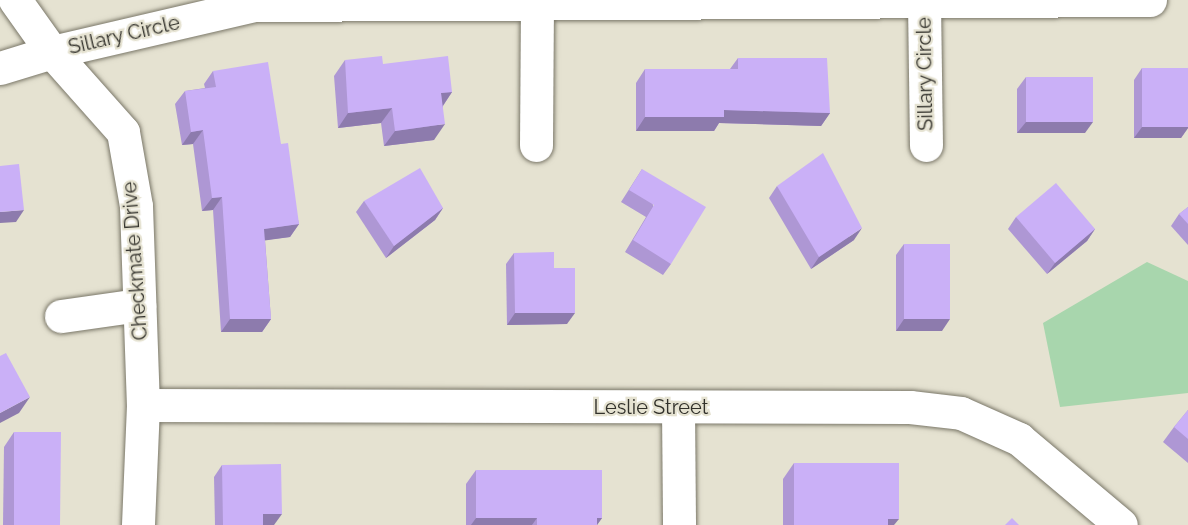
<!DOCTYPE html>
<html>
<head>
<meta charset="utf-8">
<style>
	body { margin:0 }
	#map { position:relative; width:1188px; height:525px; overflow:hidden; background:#e5e2d1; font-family:Raleway,sans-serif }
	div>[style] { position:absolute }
	.green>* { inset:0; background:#a8d6ad }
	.roads { filter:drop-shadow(0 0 2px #7a7768) drop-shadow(0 0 2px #7a7768) }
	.minor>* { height:33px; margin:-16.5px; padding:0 16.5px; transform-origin:16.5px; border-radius:16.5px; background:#fff }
	.wall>* { inset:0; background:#ae97d4 }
	.shaded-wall>* { inset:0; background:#8d7bad }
	.building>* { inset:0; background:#cab0f7 }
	span { translate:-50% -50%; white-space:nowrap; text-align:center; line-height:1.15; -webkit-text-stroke:4.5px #e5e2d1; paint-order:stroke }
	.street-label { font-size:20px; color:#32312b }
</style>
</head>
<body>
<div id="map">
	<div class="green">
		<div style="clip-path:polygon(1147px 262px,1188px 281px,1188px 393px,1060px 407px,1043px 323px)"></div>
	</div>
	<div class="roads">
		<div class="minor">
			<div style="left:15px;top:0;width:64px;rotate:54.6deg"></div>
			<div style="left:52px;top:52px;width:107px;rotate:48.4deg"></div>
			<div style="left:123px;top:132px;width:75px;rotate:80deg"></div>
			<div style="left:136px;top:206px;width:199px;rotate:88deg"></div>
			<div style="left:143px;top:405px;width:120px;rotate:92.4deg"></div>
			<div style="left:924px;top:2px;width:143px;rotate:89.2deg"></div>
			<div style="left:0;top:68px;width:54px;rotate:-17.1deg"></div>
			<div style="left:52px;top:52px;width:207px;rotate:-13.1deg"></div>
			<div style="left:254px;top:5px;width:896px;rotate:-0.32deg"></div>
			<div style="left:536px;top:145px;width:141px;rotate:-89.6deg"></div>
			<div style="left:61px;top:316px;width:79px;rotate:-8deg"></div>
			<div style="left:143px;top:405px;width:767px;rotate:0.15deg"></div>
			<div style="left:910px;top:407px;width:51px;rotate:6.7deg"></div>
			<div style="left:961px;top:413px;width:64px;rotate:24.1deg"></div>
			<div style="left:1019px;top:439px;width:133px;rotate:40.1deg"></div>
			<div style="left:678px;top:407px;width:118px;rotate:89.5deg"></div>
		</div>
	</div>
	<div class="wall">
		<div style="clip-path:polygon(738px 58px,830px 113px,821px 126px,719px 123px,714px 131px,636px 131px,636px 83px,645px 69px,730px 69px)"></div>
		<div style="clip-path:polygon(345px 60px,383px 64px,452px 92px,443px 106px,434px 140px,384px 146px,381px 123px,338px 128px,334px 76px)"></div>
		<div style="clip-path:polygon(1142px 68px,1188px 68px,1188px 128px,1181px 138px,1134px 138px,1134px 80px)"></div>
		<div style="clip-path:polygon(213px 71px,281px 144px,299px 224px,290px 237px,265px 240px,271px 319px,262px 332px,221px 332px,213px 210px,202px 211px,193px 144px,182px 145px,175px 104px,185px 91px,205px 88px,204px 84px)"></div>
		<div style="clip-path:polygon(1026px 77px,1085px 133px,1017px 133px,1017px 89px)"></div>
		<div style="clip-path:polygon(642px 169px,671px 264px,663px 275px,625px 252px,646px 217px,621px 202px)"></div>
		<div style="clip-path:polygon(777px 186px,854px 240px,811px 269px,769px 198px)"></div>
		<div style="clip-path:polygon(364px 201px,443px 208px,435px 220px,386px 258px,356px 212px)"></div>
		<div style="clip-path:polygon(1188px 207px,1188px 245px,1171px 226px,1179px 214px)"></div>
		<div style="clip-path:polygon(1016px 217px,1095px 229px,1087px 241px,1047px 274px,1008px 229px)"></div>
		<div style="clip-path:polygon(904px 244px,942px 331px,896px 331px,896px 255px)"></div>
		<div style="clip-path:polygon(514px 253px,554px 268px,567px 324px,507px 325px,506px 264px)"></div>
		<div style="clip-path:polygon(1188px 410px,1188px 463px,1163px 442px,1174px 427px)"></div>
		<div style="clip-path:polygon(14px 432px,60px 525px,3px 525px,4px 447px)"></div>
		<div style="clip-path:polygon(794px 463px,894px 525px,783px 525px,783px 479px)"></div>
		<div style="clip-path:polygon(222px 465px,274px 525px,215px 525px,214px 477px)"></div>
		<div style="clip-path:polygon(476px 470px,602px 518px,597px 525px,466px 525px,466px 484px)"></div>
	</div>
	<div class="shaded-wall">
		<div style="clip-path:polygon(452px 92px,442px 107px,441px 93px)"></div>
		<div style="clip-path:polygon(392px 108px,381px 123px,338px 128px,348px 113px)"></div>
		<div style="clip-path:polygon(724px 110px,830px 113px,821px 126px,719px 123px,714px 131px,636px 131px,645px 117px)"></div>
		<div style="clip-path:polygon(1026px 122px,1093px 122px,1085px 133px,1017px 133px)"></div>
		<div style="clip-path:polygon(445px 124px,434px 140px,384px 146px,395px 131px)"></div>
		<div style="clip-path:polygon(1142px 127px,1188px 127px,1188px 128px,1181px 138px,1134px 138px)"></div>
		<div style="clip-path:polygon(203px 130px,193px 144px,182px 145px,191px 132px)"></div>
		<div style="clip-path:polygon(222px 197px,213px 210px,202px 211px,212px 198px)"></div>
		<div style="clip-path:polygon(443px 208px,435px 220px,386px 258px,394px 246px)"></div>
		<div style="clip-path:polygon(24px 210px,16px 222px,0 223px,0 212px)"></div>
		<div style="clip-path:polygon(299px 224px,290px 237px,254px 242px,264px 229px)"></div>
		<div style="clip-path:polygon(862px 228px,854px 240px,811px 269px,819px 257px)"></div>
		<div style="clip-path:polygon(1095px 229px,1087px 241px,1047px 274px,1055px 263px)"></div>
		<div style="clip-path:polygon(515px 313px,575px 313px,567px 324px,507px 325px)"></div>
		<div style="clip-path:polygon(230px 319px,271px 319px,262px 332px,221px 332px)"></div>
		<div style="clip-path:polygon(904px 319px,950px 319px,942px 331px,896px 331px)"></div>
		<div style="clip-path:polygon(30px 397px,19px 413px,0 423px,0 413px)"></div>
		<div style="clip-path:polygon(263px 514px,282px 514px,274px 525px,256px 525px)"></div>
		<div style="clip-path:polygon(476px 518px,537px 518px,532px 525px,471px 525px)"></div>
		<div style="clip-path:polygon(597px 518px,602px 518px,597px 525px)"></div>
		<div style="clip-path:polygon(888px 519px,899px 519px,894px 525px,883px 525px)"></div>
	</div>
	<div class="building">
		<div style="clip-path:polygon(382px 56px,383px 64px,448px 56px,452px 92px,441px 93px,445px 124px,395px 131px,392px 108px,348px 113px,345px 60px)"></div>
		<div style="clip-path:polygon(738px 58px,827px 58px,830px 113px,724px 110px,724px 117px,645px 117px,645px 69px,738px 69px)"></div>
		<div style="clip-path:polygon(268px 62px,281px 144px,288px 143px,299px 224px,264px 229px,271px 319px,230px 319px,222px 197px,212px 198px,203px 130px,191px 132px,185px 91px,216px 87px,213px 71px)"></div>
		<div style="clip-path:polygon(1142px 68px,1188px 68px,1188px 127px,1142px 127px)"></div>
		<div style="clip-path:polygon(1026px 77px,1093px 77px,1093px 122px,1026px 122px)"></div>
		<div style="clip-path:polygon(823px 153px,862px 228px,819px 257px,777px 186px)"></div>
		<div style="clip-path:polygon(19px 164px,24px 210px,0 212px,0 166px)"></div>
		<div style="clip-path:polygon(420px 168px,443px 208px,394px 246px,364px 201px)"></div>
		<div style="clip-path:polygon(642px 169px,706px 207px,671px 264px,633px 240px,654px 205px,629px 190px)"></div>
		<div style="clip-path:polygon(1056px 183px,1095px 229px,1055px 263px,1016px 217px)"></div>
		<div style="clip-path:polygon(1188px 207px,1188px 224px,1179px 214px)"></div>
		<div style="clip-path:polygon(904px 244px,950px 244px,950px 319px,904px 319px)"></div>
		<div style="clip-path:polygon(554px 252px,554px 268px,575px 268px,575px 313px,515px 313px,514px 253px)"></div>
		<div style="clip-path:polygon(6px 353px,30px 397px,0 413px,0 356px)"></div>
		<div style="clip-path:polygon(1188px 410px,1188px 439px,1174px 427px)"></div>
		<div style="clip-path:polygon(14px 432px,61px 432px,60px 525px,14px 525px)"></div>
		<div style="clip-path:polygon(794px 463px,899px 463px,899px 519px,888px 519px,888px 525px,794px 525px)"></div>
		<div style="clip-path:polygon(281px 464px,282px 514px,263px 514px,263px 525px,223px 525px,222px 465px)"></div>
		<div style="clip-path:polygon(476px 470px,602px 470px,602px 518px,597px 518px,597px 525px,537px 525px,537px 518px,476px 518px)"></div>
		<div style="clip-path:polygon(1012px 518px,1019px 525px,1005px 525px)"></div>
	</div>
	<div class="street-label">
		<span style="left:124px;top:35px;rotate:-13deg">Sillary Circle</span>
		<span style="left:925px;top:74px;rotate:-91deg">Sillary Circle</span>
		<span style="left:135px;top:261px;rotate:-94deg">Checkmate Drive</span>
		<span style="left:651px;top:407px">Leslie Street</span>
	</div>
</div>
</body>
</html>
